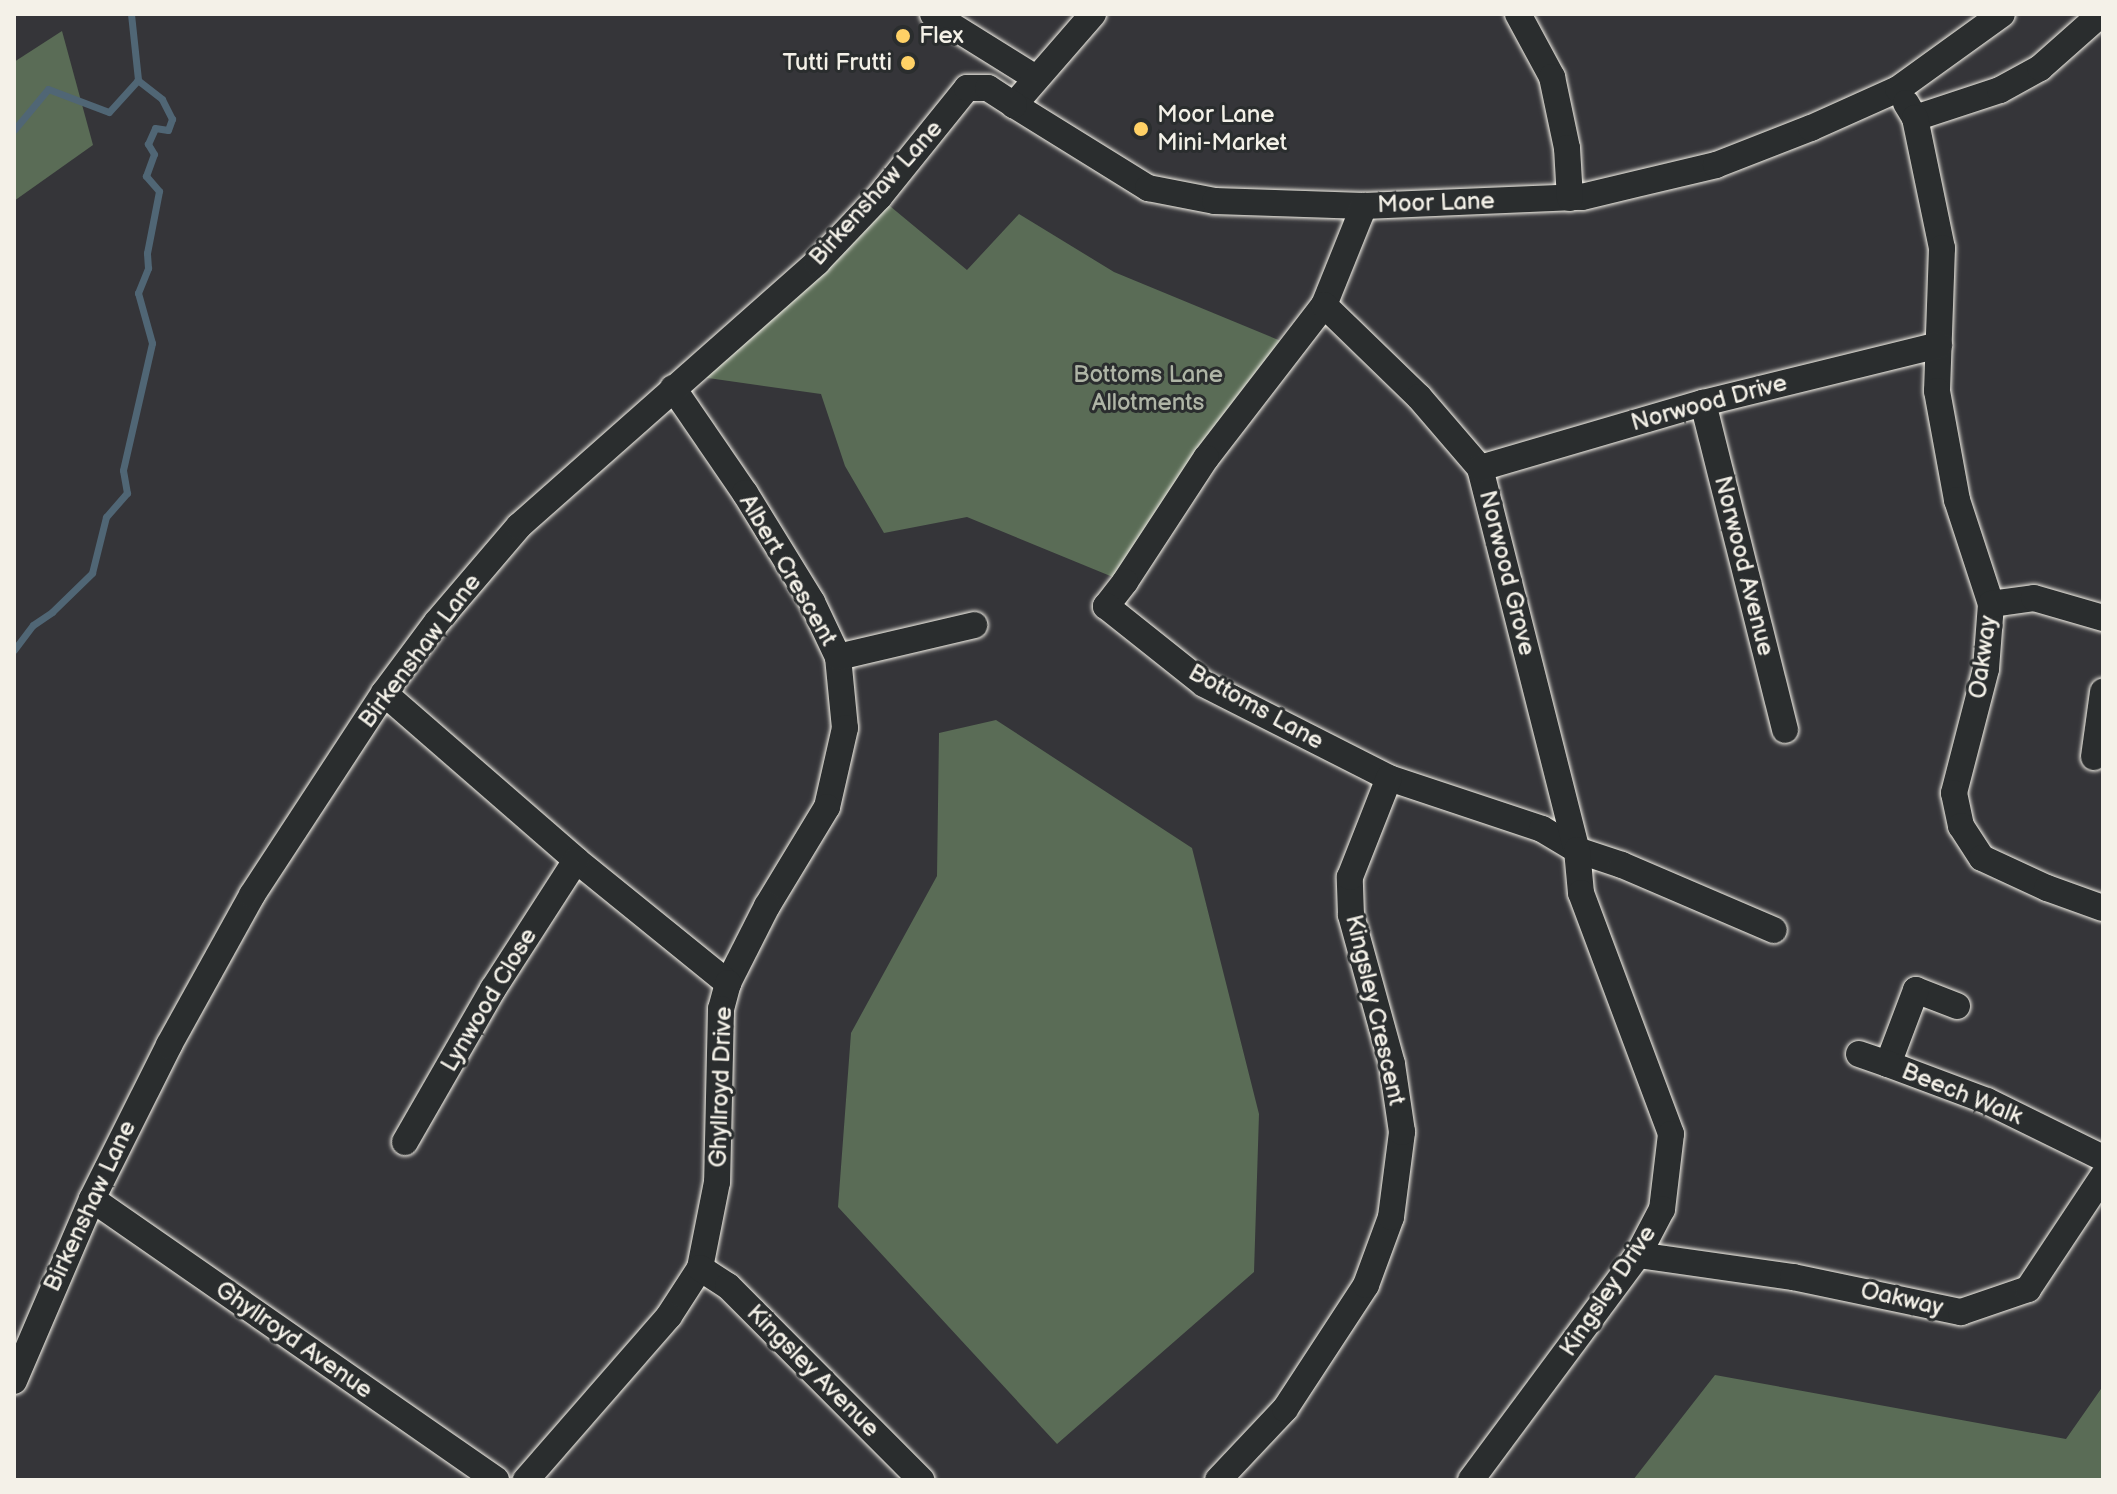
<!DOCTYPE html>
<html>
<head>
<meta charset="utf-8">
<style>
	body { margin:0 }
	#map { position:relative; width:2117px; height:1494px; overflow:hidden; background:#353539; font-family:"Balsamiq Sans",sans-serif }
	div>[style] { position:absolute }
	.green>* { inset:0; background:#5a6c56 }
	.stream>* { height:7px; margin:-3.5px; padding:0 3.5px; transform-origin:3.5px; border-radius:3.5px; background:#506675 }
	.roads { filter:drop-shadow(0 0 2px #f4f1e8) drop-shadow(0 0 2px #f4f1e8) }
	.minor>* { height:26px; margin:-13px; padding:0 13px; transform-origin:13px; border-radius:13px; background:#2a2d2e }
	.dots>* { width:22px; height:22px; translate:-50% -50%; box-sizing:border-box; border:4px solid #2a2d2e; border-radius:50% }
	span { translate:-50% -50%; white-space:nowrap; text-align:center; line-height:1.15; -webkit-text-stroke:6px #2a2d2e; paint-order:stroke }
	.poi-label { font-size:24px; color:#f4f1e8 }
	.left { translate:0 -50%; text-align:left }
	.right { translate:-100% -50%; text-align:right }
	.street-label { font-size:24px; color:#f4f1e8 }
	.park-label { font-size:24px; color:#afb5a6 }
	.frame { position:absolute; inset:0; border:16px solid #f4f1e8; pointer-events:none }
</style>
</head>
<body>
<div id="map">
	<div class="green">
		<div style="clip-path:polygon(62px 31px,93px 145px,14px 201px,14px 62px)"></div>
		<div style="clip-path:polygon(879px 197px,967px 270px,1019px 214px,1114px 272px,1293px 346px,1125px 582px,967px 517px,884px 533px,845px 466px,821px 394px,687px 375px)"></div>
		<div style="clip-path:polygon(996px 720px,1192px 848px,1259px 1114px,1254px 1272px,1057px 1444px,838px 1207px,851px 1033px,937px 876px,939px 733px)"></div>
		<div style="clip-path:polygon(1715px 1375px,2066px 1439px,2103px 1386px,2103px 1480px,1633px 1480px)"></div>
	</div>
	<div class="stream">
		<div style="left:131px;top:14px;width:66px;rotate:83.9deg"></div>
		<div style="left:14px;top:130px;width:53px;rotate:-50.3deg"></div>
		<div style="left:48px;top:89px;width:65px;rotate:20.7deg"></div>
		<div style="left:109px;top:112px;width:43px;rotate:-47.8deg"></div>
		<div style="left:14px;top:650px;width:31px;rotate:-53deg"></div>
		<div style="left:33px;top:625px;width:23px;rotate:-34deg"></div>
		<div style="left:52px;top:612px;width:56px;rotate:-44.3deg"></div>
		<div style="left:92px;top:573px;width:58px;rotate:-76deg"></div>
		<div style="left:106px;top:517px;width:32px;rotate:-49deg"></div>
		<div style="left:127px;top:493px;width:23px;rotate:-100deg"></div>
		<div style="left:123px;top:470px;width:130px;rotate:-77.1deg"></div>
		<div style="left:152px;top:343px;width:52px;rotate:-105.6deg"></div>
		<div style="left:138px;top:293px;width:27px;rotate:-68deg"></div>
		<div style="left:148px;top:268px;width:15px;rotate:-94deg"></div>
		<div style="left:147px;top:253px;width:63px;rotate:-79deg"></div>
		<div style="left:159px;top:191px;width:20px;rotate:-131deg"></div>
		<div style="left:146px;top:176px;width:23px;rotate:-70deg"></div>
		<div style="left:154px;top:154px;width:12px;rotate:-121deg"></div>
		<div style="left:148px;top:144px;width:17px;rotate:-66deg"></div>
		<div style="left:155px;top:128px;width:13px;rotate:9deg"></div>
		<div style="left:168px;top:130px;width:12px;rotate:-70deg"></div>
		<div style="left:172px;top:119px;width:22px;rotate:-117deg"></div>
		<div style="left:162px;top:99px;width:31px;rotate:-142deg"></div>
	</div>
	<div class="roads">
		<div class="minor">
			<div style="left:933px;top:14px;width:121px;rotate:31.9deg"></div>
			<div style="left:1093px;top:14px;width:121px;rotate:131deg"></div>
			<div style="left:1014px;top:105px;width:158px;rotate:31.8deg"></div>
			<div style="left:1148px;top:188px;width:68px;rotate:11deg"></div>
			<div style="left:1215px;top:201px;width:149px;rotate:1.9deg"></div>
			<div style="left:1364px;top:206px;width:218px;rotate:-2.4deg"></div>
			<div style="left:1582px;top:197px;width:138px;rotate:-13.4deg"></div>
			<div style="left:1716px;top:165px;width:102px;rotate:-21.3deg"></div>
			<div style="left:1811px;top:128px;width:95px;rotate:-24.1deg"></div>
			<div style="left:1898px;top:89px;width:128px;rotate:-35.8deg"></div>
			<div style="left:1518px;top:14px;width:72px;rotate:61.6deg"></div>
			<div style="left:1552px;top:77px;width:73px;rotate:78.1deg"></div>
			<div style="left:1567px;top:148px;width:50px;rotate:86.6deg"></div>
			<div style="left:1906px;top:103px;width:17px;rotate:59deg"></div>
			<div style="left:1915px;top:118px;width:89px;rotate:-18.2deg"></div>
			<div style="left:2000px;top:90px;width:46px;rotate:-28.8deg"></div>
			<div style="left:2040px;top:68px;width:81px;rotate:-41.5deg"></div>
			<div style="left:1915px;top:118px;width:133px;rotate:78.3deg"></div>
			<div style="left:1942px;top:248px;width:143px;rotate:92deg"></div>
			<div style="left:1937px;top:391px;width:111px;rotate:79.6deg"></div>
			<div style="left:1957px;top:500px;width:109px;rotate:71.9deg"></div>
			<div style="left:1991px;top:604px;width:65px;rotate:94.4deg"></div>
			<div style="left:1986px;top:669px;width:128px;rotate:104.5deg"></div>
			<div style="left:1954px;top:793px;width:34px;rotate:78deg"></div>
			<div style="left:1961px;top:826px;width:38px;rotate:57deg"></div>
			<div style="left:1982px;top:858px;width:72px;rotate:24.8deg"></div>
			<div style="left:2047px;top:888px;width:59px;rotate:19.7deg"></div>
			<div style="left:1364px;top:206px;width:107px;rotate:112deg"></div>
			<div style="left:1324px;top:305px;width:193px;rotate:127.6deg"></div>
			<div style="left:1206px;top:458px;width:148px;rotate:123.2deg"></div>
			<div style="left:1125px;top:582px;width:31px;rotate:128deg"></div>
			<div style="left:1106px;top:606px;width:125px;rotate:38.5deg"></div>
			<div style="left:1204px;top:684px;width:208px;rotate:26.9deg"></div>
			<div style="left:1389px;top:778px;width:161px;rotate:18.4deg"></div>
			<div style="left:1542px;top:829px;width:41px;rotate:31deg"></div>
			<div style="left:1577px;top:850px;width:47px;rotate:18.4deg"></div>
			<div style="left:1622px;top:865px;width:165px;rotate:23.2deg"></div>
			<div style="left:1324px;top:305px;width:132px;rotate:44.1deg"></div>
			<div style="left:1419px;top:397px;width:94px;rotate:49.3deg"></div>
			<div style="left:1480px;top:468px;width:394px;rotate:75.8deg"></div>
			<div style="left:1577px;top:850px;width:43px;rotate:84.7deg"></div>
			<div style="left:1581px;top:893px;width:257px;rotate:69.5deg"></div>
			<div style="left:1671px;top:1134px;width:76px;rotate:96.8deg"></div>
			<div style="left:1662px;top:1209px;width:52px;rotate:117.6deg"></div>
			<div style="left:1638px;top:1255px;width:280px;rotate:126.6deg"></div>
			<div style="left:673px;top:388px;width:127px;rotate:55.6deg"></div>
			<div style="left:745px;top:493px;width:128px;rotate:58.4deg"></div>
			<div style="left:812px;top:602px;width:61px;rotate:64.7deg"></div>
			<div style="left:838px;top:657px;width:71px;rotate:84.4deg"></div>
			<div style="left:845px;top:728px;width:81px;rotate:102.8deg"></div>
			<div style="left:827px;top:807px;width:116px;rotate:121.2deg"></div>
			<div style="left:767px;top:906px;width:86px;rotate:116.9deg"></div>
			<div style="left:1703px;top:403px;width:337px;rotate:75.9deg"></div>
			<div style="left:1480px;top:468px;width:232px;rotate:-16.3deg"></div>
			<div style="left:1703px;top:403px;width:243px;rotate:-13.8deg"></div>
			<div style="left:1991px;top:604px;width:43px;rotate:-7.9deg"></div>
			<div style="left:2034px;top:598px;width:72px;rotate:16.2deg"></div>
			<div style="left:838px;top:657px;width:140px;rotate:-13.2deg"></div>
			<div style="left:384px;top:693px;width:254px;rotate:41deg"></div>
			<div style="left:576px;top:860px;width:196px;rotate:39deg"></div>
			<div style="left:728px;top:983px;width:27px;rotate:105deg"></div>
			<div style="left:721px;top:1009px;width:173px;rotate:91.3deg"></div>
			<div style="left:717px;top:1182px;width:88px;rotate:101.2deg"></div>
			<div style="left:700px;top:1268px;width:57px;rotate:122.9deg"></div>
			<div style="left:669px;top:1316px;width:218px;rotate:131.1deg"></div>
			<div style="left:2094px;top:757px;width:66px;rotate:-82.1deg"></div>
			<div style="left:1957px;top:1006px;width:44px;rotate:-158.7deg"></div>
			<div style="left:1916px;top:990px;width:79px;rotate:110.7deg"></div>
			<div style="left:1888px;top:1064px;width:106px;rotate:20.5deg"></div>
			<div style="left:1987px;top:1101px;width:129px;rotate:26.2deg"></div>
			<div style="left:1859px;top:1054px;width:31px;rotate:19deg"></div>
			<div style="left:405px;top:1142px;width:177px;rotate:-60.1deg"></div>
			<div style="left:493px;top:989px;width:153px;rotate:-57.2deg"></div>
			<div style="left:92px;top:1199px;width:492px;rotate:34.8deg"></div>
			<div style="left:1638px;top:1255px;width:157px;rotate:8.1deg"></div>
			<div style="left:1793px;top:1277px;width:172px;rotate:11.8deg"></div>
			<div style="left:1961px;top:1312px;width:71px;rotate:-18.9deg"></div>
			<div style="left:2028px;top:1289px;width:136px;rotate:-56.4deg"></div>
			<div style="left:700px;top:1268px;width:33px;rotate:33deg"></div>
			<div style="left:728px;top:1286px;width:274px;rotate:45.1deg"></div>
			<div style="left:14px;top:1381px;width:198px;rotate:-66.8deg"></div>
			<div style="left:92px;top:1199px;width:172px;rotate:-63.4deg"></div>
			<div style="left:169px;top:1045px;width:171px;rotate:-61deg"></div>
			<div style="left:252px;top:895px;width:241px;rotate:-56.8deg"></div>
			<div style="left:384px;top:693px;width:89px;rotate:-53.3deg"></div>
			<div style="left:437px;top:622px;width:126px;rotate:-49.5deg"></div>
			<div style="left:519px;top:526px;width:398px;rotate:-41.5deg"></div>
			<div style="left:817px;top:262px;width:90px;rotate:-46.4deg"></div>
			<div style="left:879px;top:197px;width:140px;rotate:-51.1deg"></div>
			<div style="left:967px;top:88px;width:21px"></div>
			<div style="left:988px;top:88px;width:31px;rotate:33deg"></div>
			<div style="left:1218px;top:1480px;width:98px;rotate:-46.7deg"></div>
			<div style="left:1285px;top:1409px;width:148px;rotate:-56.8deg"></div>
			<div style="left:1366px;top:1285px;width:72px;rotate:-69.8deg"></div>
			<div style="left:1391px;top:1217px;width:86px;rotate:-82.6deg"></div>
			<div style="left:1402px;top:1132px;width:69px;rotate:-98.4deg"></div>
			<div style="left:1392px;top:1064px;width:155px;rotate:-105.4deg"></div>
			<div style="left:1351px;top:915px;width:38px;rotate:-92deg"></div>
			<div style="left:1350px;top:877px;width:106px;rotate:-68.5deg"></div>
		</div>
	</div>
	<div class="dots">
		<div style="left:903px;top:36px;background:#ffd166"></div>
		<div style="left:908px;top:63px;background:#ffd166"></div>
		<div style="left:1141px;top:129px;background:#ffd166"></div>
	</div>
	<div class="poi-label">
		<span class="left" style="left:919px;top:36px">Flex</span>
		<span class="right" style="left:892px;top:63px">Tutti Frutti</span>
		<span class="left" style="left:1157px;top:129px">Moor Lane<br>Mini-Market</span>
	</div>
	<div class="street-label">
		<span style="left:876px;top:193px;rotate:-48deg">Birkenshaw Lane</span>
		<span style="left:1436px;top:203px;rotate:-2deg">Moor Lane</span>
		<span style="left:1709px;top:403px;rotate:-15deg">Norwood Drive</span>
		<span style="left:1744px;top:566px;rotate:76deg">Norwood Avenue</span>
		<span style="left:788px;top:570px;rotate:60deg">Albert Crescent</span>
		<span style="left:1507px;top:573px;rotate:76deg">Norwood Grove</span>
		<span style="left:420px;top:651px;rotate:-53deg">Birkenshaw Lane</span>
		<span style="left:1983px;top:657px;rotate:-82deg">Oakway</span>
		<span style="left:1256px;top:707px;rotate:29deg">Bottoms Lane</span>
		<span style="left:489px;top:1000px;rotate:-59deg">Lynwood Close</span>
		<span style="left:1375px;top:1010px;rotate:77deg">Kingsley Crescent</span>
		<span style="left:721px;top:1087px;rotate:-88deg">Ghyllroyd Drive</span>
		<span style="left:1962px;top:1094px;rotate:22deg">Beech Walk</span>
		<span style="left:90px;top:1206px;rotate:-65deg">Birkenshaw Lane</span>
		<span style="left:1608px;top:1291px;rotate:-56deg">Kingsley Drive</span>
		<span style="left:1902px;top:1299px;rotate:13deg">Oakway</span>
		<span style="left:294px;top:1340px;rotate:35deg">Ghyllroyd Avenue</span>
		<span style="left:813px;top:1371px;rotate:45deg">Kingsley Avenue</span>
	</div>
	<div class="park-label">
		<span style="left:1148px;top:389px">Bottoms Lane<br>Allotments</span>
	</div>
	<div class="frame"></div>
</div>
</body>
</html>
